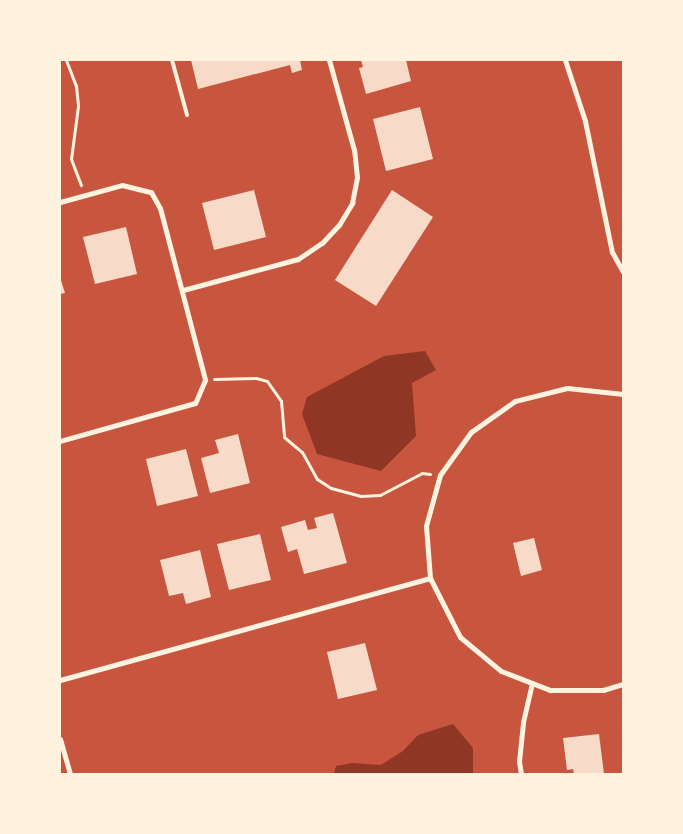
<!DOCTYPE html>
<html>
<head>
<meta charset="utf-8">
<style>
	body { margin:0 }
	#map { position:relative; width:683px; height:834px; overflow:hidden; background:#c8553d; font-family:Poppins,sans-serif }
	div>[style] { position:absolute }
	.water>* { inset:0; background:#8f3625 }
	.building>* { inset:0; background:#f7dbc8 }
	.path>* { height:3px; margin:-1.5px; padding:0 1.5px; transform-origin:1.5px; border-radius:1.5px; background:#fff3e0 }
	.service>* { height:4px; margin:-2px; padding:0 2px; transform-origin:2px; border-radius:2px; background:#fff3e0 }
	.minor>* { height:5px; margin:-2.5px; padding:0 2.5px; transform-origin:2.5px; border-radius:2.5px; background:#fff3e0 }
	span { translate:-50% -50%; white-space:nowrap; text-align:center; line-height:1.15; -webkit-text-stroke:4.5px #fff3e0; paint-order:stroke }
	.frame { position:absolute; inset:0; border:61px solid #fff3e0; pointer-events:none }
</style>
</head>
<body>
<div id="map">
	<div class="water">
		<div style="clip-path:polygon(425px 351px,436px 370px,412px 383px,416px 436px,381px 471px,317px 454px,302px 414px,307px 397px,384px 356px)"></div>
		<div style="clip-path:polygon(453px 724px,473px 748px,473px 774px,334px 774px,336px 766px,352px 763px,381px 765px,403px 751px,418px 735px)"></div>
	</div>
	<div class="building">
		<div style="clip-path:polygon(191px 60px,300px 60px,302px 70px,292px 73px,290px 65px,198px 89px)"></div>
		<div style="clip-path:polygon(361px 60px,406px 60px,411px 81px,366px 94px,359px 68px,363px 67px)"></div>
		<div style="clip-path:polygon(420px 107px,433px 159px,386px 171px,373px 119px)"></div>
		<div style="clip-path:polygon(254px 190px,266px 237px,214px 250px,202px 203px)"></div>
		<div style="clip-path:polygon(392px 190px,433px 217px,376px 306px,335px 280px)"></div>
		<div style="clip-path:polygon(126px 227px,137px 274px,95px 284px,83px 237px)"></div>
		<div style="clip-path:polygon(60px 277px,65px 293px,60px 294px)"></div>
		<div style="clip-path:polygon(238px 434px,250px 483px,210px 493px,201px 458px,219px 453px,215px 440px)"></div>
		<div style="clip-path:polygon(186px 449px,198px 496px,157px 506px,146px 459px)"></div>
		<div style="clip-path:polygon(333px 513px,347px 563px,304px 574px,297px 549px,288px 552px,281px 527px,305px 520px,308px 530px,317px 528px,314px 518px)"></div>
		<div style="clip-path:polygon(260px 534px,271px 580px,229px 590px,217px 544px)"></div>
		<div style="clip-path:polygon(534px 538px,542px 570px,521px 576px,513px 543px)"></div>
		<div style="clip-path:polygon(200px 550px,211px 597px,186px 604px,183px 593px,169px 596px,160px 560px)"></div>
		<div style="clip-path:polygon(365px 643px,377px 690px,338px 699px,327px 652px)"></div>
		<div style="clip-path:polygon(599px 734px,604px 774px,574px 774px,573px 769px,567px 770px,563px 738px)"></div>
	</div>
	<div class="path">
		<div style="left:66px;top:60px;width:28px;rotate:69deg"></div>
		<div style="left:76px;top:86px;width:20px;rotate:84deg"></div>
		<div style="left:78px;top:106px;width:53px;rotate:97.5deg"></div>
		<div style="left:71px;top:159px;width:28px;rotate:69deg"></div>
		<div style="left:214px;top:379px;width:42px;rotate:-1.4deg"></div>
		<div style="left:256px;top:378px;width:11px;rotate:15deg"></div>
		<div style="left:267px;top:381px;width:24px;rotate:55deg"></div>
		<div style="left:281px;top:401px;width:36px;rotate:85deg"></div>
		<div style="left:284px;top:437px;width:23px;rotate:40deg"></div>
		<div style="left:302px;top:452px;width:31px;rotate:61deg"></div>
		<div style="left:317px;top:479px;width:17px;rotate:33deg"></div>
		<div style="left:331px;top:488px;width:30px;rotate:15deg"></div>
		<div style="left:360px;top:496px;width:20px;rotate:-3deg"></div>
		<div style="left:380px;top:495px;width:47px;rotate:-27.6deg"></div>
		<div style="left:422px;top:473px;width:8px;rotate:7deg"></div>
	</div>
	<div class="service">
		<div style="left:172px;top:60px;width:57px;rotate:74.7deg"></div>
	</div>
	<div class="minor">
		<div style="left:565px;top:60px;width:64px;rotate:71.8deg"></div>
		<div style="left:585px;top:121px;width:134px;rotate:78.4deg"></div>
		<div style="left:612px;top:252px;width:23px;rotate:61deg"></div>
		<div style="left:60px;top:202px;width:64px;rotate:-15.3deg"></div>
		<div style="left:122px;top:185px;width:30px;rotate:14deg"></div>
		<div style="left:151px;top:192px;width:18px;rotate:61deg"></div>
		<div style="left:160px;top:208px;width:178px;rotate:75.3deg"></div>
		<div style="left:205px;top:380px;width:25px;rotate:113deg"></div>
		<div style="left:195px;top:403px;width:140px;rotate:164.3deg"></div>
		<div style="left:183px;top:290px;width:119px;rotate:-15.1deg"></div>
		<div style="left:298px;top:259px;width:29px;rotate:-34deg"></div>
		<div style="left:322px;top:243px;width:25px;rotate:-47deg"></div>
		<div style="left:339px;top:225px;width:26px;rotate:-59deg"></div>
		<div style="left:352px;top:203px;width:26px;rotate:-79deg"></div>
		<div style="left:357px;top:177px;width:27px;rotate:-96deg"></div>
		<div style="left:354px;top:150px;width:93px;rotate:-105.5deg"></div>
		<div style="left:623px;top:394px;width:56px;rotate:-173.9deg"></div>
		<div style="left:567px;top:388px;width:54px;rotate:166deg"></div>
		<div style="left:515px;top:401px;width:54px;rotate:144.8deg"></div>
		<div style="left:471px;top:432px;width:53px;rotate:125.8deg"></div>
		<div style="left:440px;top:475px;width:53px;rotate:105.4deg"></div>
		<div style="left:426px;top:526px;width:52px;rotate:85.6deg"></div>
		<div style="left:430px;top:578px;width:66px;rotate:63deg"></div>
		<div style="left:460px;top:637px;width:53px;rotate:39.7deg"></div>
		<div style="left:501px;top:671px;width:53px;rotate:21.2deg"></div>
		<div style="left:550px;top:690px;width:53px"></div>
		<div style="left:603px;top:690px;width:21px;rotate:-17deg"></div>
		<div style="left:60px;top:680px;width:384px;rotate:-15.4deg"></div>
		<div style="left:60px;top:739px;width:36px;rotate:74deg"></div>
		<div style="left:521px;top:774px;width:13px;rotate:-99deg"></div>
		<div style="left:519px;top:761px;width:39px;rotate:-84deg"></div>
		<div style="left:523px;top:722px;width:40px;rotate:-77deg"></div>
	</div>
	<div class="frame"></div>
</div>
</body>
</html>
